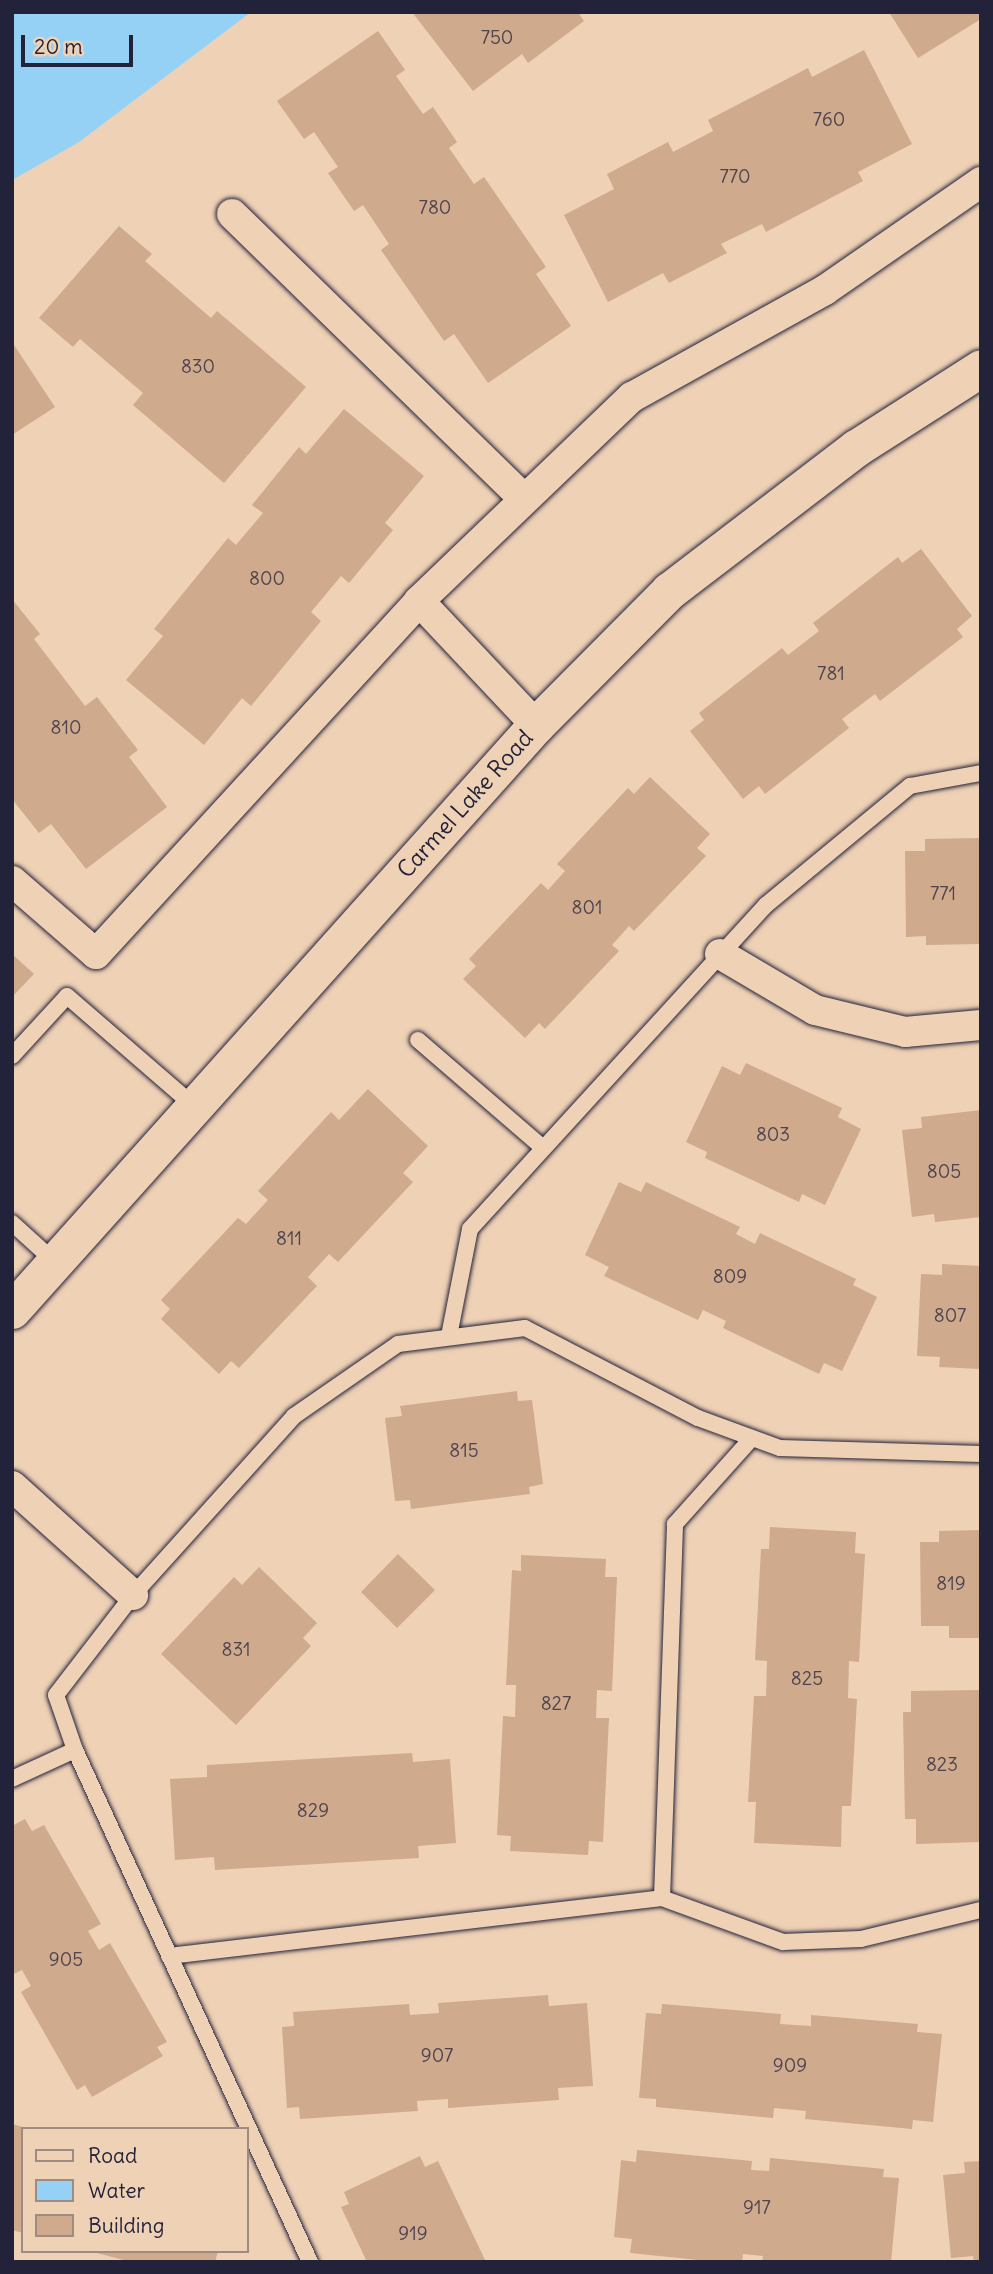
<!DOCTYPE html>
<html>
<head>
<meta charset="utf-8">
<style>
	body { margin:0 }
	#map { position:relative; width:993px; height:2274px; overflow:hidden; background:#efd1b5; font-family:Delius,sans-serif }
	div>[style] { position:absolute }
	.water>* { inset:0; background:#94d1f5 }
	.building>* { inset:0; background:#cfaa8c }
	.roads { filter:drop-shadow(0 0 2px #22223b) drop-shadow(0 0 2px #22223b) }
	.service>* { height:16px; margin:-8px; padding:0 8px; transform-origin:8px; border-radius:8px; background:#efd1b5 }
	.minor>* { height:30px; margin:-15px; padding:0 15px; transform-origin:15px; border-radius:15px; background:#efd1b5 }
	.tertiary>* { height:37px; margin:-18.5px; padding:0 18.5px; transform-origin:18.5px; border-radius:18.5px; background:#efd1b5 }
	span { translate:-50% -50%; white-space:nowrap; text-align:center; line-height:1.15; -webkit-text-stroke:5px #efd1b5; paint-order:stroke }
	.number-label { font-size:19px; color:#4d444f }
	.number-label span { -webkit-text-stroke-width:0 }
	.street-label { font-size:23px; color:#22223b }
	.frame { position:absolute; inset:0; border:14px solid #22223b; pointer-events:none }
	.legend { position:absolute; left:21px; top:2127px; width:228px; height:126px; box-sizing:border-box; background:#efd1b5; border:2px solid #9d8b84; margin:0; padding:9px 12px; list-style:none; font-size:21px; color:#22223b }
	.legend li { display:flex; align-items:center; gap:14px; height:35px }
	.legend b { width:35px; border:2px solid #9d8b84 }
	.scale { position:absolute; left:21px; top:35px; width:112px; height:32px; box-sizing:border-box; border:4px solid #22223b; border-top:0; padding-left:9px; font-size:21px; line-height:24px; white-space:nowrap; color:#22223b; -webkit-text-stroke:5px #efd1b5; paint-order:stroke }
</style>
</head>
<body>
<div id="map">
	<div class="water">
		<div style="clip-path:polygon(12px 12px,251px 12px,79px 142px,12px 180px)"></div>
	</div>
	<div class="building">
		<div style="clip-path:polygon(412px 12px,578px 12px,584px 21px,528px 63px,522px 54px,473px 91px)"></div>
		<div style="clip-path:polygon(889px 12px,981px 12px,981px 19px,918px 58px)"></div>
		<div style="clip-path:polygon(378px 31px,405px 70px,396px 76px,423px 114px,433px 107px,457px 142px,449px 148px,474px 184px,484px 177px,546px 267px,536px 274px,571px 326px,488px 383px,454px 334px,444px 341px,381px 250px,389px 244px,363px 205px,354px 211px,328px 173px,338px 167px,314px 132px,304px 139px,277px 101px)"></div>
		<div style="clip-path:polygon(864px 50px,912px 144px,858px 172px,863px 181px,766px 232px,762px 224px,721px 244px,727px 253px,669px 283px,663px 273px,608px 302px,564px 215px,614px 189px,607px 174px,668px 142px,673px 152px,713px 131px,708px 120px,808px 68px,812px 77px)"></div>
		<div style="clip-path:polygon(119px 226px,152px 254px,145px 261px,211px 318px,217px 311px,306px 387px,224px 483px,133px 405px,143px 393px,80px 339px,73px 347px,39px 318px)"></div>
		<div style="clip-path:polygon(12px 342px,55px 407px,12px 435px)"></div>
		<div style="clip-path:polygon(344px 409px,424px 476px,385px 523px,393px 530px,349px 583px,341px 576px,311px 612px,321px 621px,251px 706px,242px 698px,204px 745px,126px 680px,163px 636px,154px 629px,228px 538px,236px 545px,263px 513px,252px 505px,299px 447px,306px 454px)"></div>
		<div style="clip-path:polygon(921px 549px,972px 616px,957px 629px,963px 637px,880px 701px,875px 694px,842px 719px,849px 728px,765px 794px,759px 786px,743px 799px,690px 731px,704px 720px,699px 713px,782px 648px,788px 655px,819px 631px,813px 623px,898px 557px,902px 563px)"></div>
		<div style="clip-path:polygon(12px 599px,40px 634px,34px 639px,85px 706px,97px 697px,138px 750px,129px 757px,167px 807px,86px 869px,51px 824px,39px 833px,12px 799px)"></div>
		<div style="clip-path:polygon(650px 777px,710px 834px,697px 848px,706px 856px,634px 931px,629px 926px,612px 945px,619px 951px,545px 1029px,539px 1023px,525px 1038px,463px 979px,476px 966px,469px 959px,541px 883px,548px 890px,565px 871px,557px 864px,628px 788px,634px 794px)"></div>
		<div style="clip-path:polygon(981px 838px,981px 944px,926px 945px,926px 936px,906px 937px,905px 851px,925px 851px,925px 839px)"></div>
		<div style="clip-path:polygon(12px 954px,34px 974px,12px 997px)"></div>
		<div style="clip-path:polygon(746px 1063px,842px 1108px,838px 1117px,861px 1129px,825px 1205px,802px 1194px,799px 1202px,705px 1158px,707px 1152px,686px 1142px,722px 1066px,740px 1075px)"></div>
		<div style="clip-path:polygon(368px 1089px,428px 1146px,403px 1173px,413px 1182px,338px 1262px,329px 1254px,308px 1277px,317px 1286px,239px 1368px,231px 1361px,219px 1374px,161px 1319px,170px 1309px,161px 1300px,238px 1218px,246px 1224px,268px 1200px,258px 1191px,331px 1112px,339px 1120px)"></div>
		<div style="clip-path:polygon(981px 1110px,981px 1217px,935px 1222px,934px 1214px,912px 1217px,902px 1130px,922px 1128px,921px 1117px)"></div>
		<div style="clip-path:polygon(619px 1182px,641px 1192px,646px 1182px,740px 1227px,736px 1234px,755px 1244px,760px 1233px,856px 1279px,853px 1285px,877px 1297px,842px 1371px,824px 1363px,819px 1374px,723px 1328px,726px 1321px,703px 1310px,698px 1320px,604px 1276px,609px 1267px,585px 1255px)"></div>
		<div style="clip-path:polygon(942px 1264px,981px 1266px,981px 1369px,939px 1367px,940px 1357px,917px 1356px,921px 1274px,942px 1275px)"></div>
		<div style="clip-path:polygon(517px 1391px,518px 1401px,532px 1400px,543px 1484px,529px 1487px,530px 1494px,411px 1509px,410px 1500px,395px 1501px,385px 1418px,402px 1416px,400px 1406px)"></div>
		<div style="clip-path:polygon(770px 1527px,856px 1532px,855px 1553px,865px 1554px,859px 1662px,849px 1661px,848px 1698px,857px 1699px,851px 1806px,842px 1806px,841px 1847px,754px 1843px,756px 1802px,748px 1802px,754px 1696px,766px 1696px,767px 1661px,755px 1660px,761px 1549px,769px 1549px)"></div>
		<div style="clip-path:polygon(981px 1530px,981px 1638px,949px 1638px,949px 1626px,921px 1626px,920px 1542px,939px 1542px,939px 1531px)"></div>
		<div style="clip-path:polygon(398px 1554px,435px 1590px,397px 1628px,361px 1592px)"></div>
		<div style="clip-path:polygon(521px 1555px,606px 1559px,605px 1577px,617px 1577px,612px 1691px,597px 1690px,596px 1718px,609px 1718px,603px 1842px,589px 1841px,588px 1855px,510px 1851px,511px 1836px,497px 1835px,503px 1716px,515px 1717px,516px 1685px,506px 1685px,512px 1570px,521px 1571px)"></div>
		<div style="clip-path:polygon(259px 1567px,317px 1623px,303px 1638px,311px 1646px,236px 1725px,161px 1654px,234px 1577px,242px 1585px)"></div>
		<div style="clip-path:polygon(981px 1690px,981px 1842px,916px 1844px,916px 1819px,905px 1819px,903px 1712px,911px 1712px,911px 1691px)"></div>
		<div style="clip-path:polygon(412px 1753px,413px 1762px,450px 1759px,456px 1843px,418px 1846px,419px 1858px,215px 1870px,214px 1857px,175px 1860px,170px 1779px,207px 1777px,207px 1765px)"></div>
		<div style="clip-path:polygon(25px 1819px,32px 1831px,44px 1825px,101px 1924px,88px 1931px,99px 1950px,110px 1943px,167px 2042px,157px 2047px,163px 2056px,92px 2097px,85px 2085px,77px 2090px,21px 1992px,31px 1986px,22px 1970px,12px 1975px,12px 1826px)"></div>
		<div style="clip-path:polygon(548px 1995px,549px 2006px,587px 2003px,593px 2086px,558px 2088px,559px 2100px,448px 2108px,448px 2099px,417px 2101px,418px 2111px,300px 2119px,299px 2107px,287px 2108px,282px 2027px,294px 2026px,293px 2012px,409px 2004px,410px 2015px,439px 2013px,438px 2003px)"></div>
		<div style="clip-path:polygon(662px 2004px,781px 2014px,780px 2024px,811px 2026px,811px 2015px,918px 2024px,917px 2032px,942px 2034px,933px 2122px,913px 2120px,912px 2129px,805px 2119px,806px 2111px,774px 2108px,773px 2118px,656px 2107px,656px 2099px,639px 2098px,646px 2013px,661px 2014px)"></div>
		<div style="clip-path:polygon(12px 2124px,23px 2127px,23px 2233px,12px 2230px)"></div>
		<div style="clip-path:polygon(637px 2150px,752px 2161px,751px 2170px,769px 2171px,770px 2158px,884px 2169px,883px 2177px,899px 2178px,891px 2262px,762px 2262px,763px 2256px,743px 2254px,742px 2262px,718px 2262px,630px 2253px,632px 2239px,614px 2237px,621px 2160px,636px 2162px)"></div>
		<div style="clip-path:polygon(420px 2156px,425px 2167px,438px 2161px,486px 2262px,367px 2262px,341px 2207px,349px 2204px,344px 2192px)"></div>
		<div style="clip-path:polygon(981px 2161px,981px 2262px,974px 2262px,973px 2256px,951px 2258px,943px 2175px,965px 2173px,964px 2162px)"></div>
		<div style="clip-path:polygon(218px 2251px,215px 2262px,131px 2262px,93px 2252px)"></div>
	</div>
	<div class="roads">
		<div class="service">
			<div style="left:418px;top:1040px;width:165px;rotate:40.8deg"></div>
			<div style="left:12px;top:1056px;width:81px;rotate:-47.5deg"></div>
			<div style="left:67px;top:996px;width:169px;rotate:40.9deg"></div>
			<div style="left:12px;top:1223px;width:58px;rotate:42.2deg"></div>
			<div style="left:449px;top:1336px;width:109px;rotate:-78.9deg"></div>
			<div style="left:470px;top:1229px;width:439px;rotate:-47.6deg"></div>
			<div style="left:766px;top:905px;width:187px;rotate:-39.6deg"></div>
			<div style="left:910px;top:786px;width:72px;rotate:-10.4deg"></div>
			<div style="left:12px;top:1779px;width:69px;rotate:-24.7deg"></div>
			<div style="left:662px;top:1898px;width:374px;rotate:-88deg"></div>
			<div style="left:675px;top:1524px;width:115px;rotate:-48.2deg"></div>
			<div style="left:169px;top:1956px;width:496px;rotate:-6.7deg"></div>
			<div style="left:662px;top:1898px;width:129px;rotate:20deg"></div>
			<div style="left:783px;top:1942px;width:78px;rotate:-2.2deg"></div>
			<div style="left:861px;top:1939px;width:123px;rotate:-13.6deg"></div>
			<div style="left:310px;top:2262px;width:563px;rotate:-114.65deg"></div>
			<div style="left:75px;top:1750px;width:58px;rotate:-109.1deg"></div>
			<div style="left:56px;top:1695px;width:126px;rotate:-52.4deg"></div>
			<div style="left:133px;top:1595px;width:241px;rotate:-48deg"></div>
			<div style="left:294px;top:1416px;width:126px;rotate:-34.7deg"></div>
			<div style="left:398px;top:1344px;width:128px;rotate:-7.2deg"></div>
			<div style="left:525px;top:1328px;width:195px;rotate:27.5deg"></div>
			<div style="left:698px;top:1418px;width:87px;rotate:20.1deg"></div>
			<div style="left:780px;top:1448px;width:201px;rotate:1.7deg"></div>
		</div>
		<div class="minor">
			<div style="left:232px;top:214px;width:405px;rotate:44.3deg"></div>
			<div style="left:419px;top:601px;width:170px;rotate:46.7deg"></div>
			<div style="left:12px;top:881px;width:111px;rotate:41deg"></div>
			<div style="left:96px;top:954px;width:478px;rotate:-47.5deg"></div>
			<div style="left:419px;top:601px;width:295px;rotate:-43.8deg"></div>
			<div style="left:632px;top:397px;width:221px;rotate:-29deg"></div>
			<div style="left:825px;top:290px;width:190px;rotate:-34.7deg"></div>
			<div style="left:720px;top:954px;width:110px;rotate:30.5deg"></div>
			<div style="left:815px;top:1010px;width:93px;rotate:13.7deg"></div>
			<div style="left:905px;top:1032px;width:76px;rotate:-5.3deg"></div>
			<div style="left:12px;top:1486px;width:163px;rotate:42deg"></div>
		</div>
		<div class="tertiary">
			<div style="left:12px;top:1310px;width:785px;rotate:-48.15deg"></div>
			<div style="left:536px;top:725px;width:189px;rotate:-45.2deg"></div>
			<div style="left:669px;top:591px;width:235px;rotate:-37.4deg"></div>
			<div style="left:856px;top:448px;width:148px;rotate:-32.6deg"></div>
		</div>
	</div>
	<div class="number-label">
		<span style="left:497px;top:38px">750</span>
		<span style="left:829px;top:120px">760</span>
		<span style="left:735px;top:177px">770</span>
		<span style="left:435px;top:208px">780</span>
		<span style="left:198px;top:367px">830</span>
		<span style="left:267px;top:579px">800</span>
		<span style="left:831px;top:674px">781</span>
		<span style="left:66px;top:728px">810</span>
		<span style="left:943px;top:894px">771</span>
		<span style="left:587px;top:908px">801</span>
		<span style="left:773px;top:1135px">803</span>
		<span style="left:944px;top:1172px">805</span>
		<span style="left:289px;top:1239px">811</span>
		<span style="left:730px;top:1277px">809</span>
		<span style="left:950px;top:1316px">807</span>
		<span style="left:464px;top:1451px">815</span>
		<span style="left:951px;top:1584px">819</span>
		<span style="left:236px;top:1650px">831</span>
		<span style="left:807px;top:1679px">825</span>
		<span style="left:556px;top:1704px">827</span>
		<span style="left:942px;top:1765px">823</span>
		<span style="left:313px;top:1811px">829</span>
		<span style="left:66px;top:1960px">905</span>
		<span style="left:437px;top:2056px">907</span>
		<span style="left:790px;top:2066px">909</span>
		<span style="left:757px;top:2208px">917</span>
		<span style="left:413px;top:2234px">919</span>
	</div>
	<div class="street-label">
		<span style="left:465px;top:804px;rotate:-48deg">Carmel Lake Road</span>
	</div>
	<div class="frame"></div>
	<ul class="legend">
	<li><b style="height:9px;background:#efd1b5"></b>Road</li>
	<li><b style="height:19px;background:#94d1f5"></b>Water</li>
	<li><b style="height:19px;background:#cfaa8c"></b>Building</li>
	</ul>
	<div class="scale">20 m</div>
</div>
</body>
</html>
